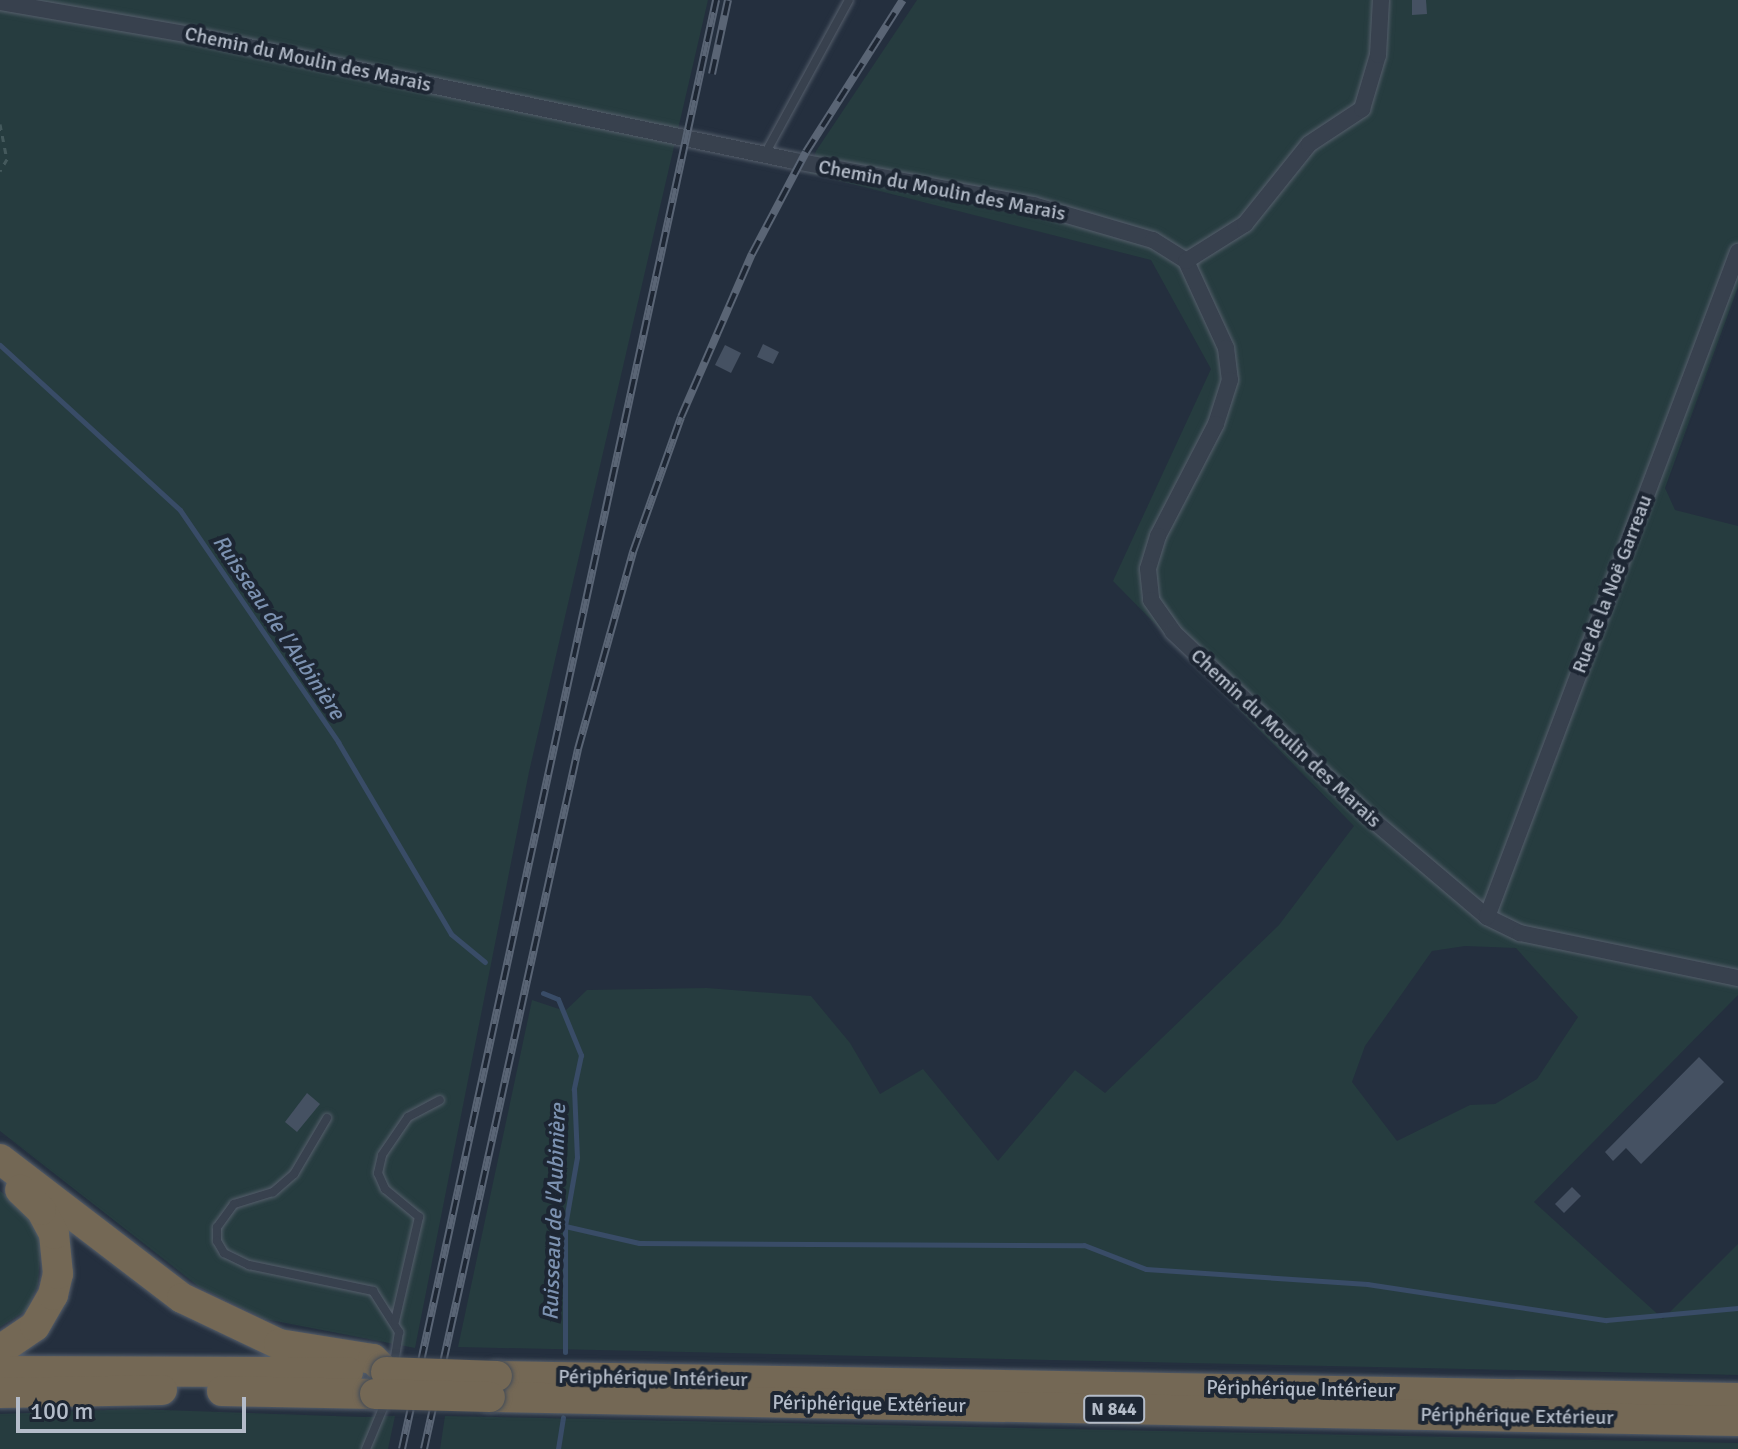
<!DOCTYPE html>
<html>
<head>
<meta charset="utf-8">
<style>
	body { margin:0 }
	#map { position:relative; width:1738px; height:1449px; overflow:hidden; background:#242f3e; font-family:Signika,sans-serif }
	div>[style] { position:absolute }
	.green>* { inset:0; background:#263c3f }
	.stream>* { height:5px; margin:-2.5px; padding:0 2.5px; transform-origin:2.5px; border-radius:2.5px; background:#394c67 }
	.building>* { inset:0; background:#455162 }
	.path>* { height:3px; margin-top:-1.5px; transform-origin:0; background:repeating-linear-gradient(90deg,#44595c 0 6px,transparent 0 12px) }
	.roads { filter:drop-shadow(0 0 2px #565f6c) drop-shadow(0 0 2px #565f6c) }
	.lane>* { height:8px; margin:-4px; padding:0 4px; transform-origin:4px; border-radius:4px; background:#38414e }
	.street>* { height:16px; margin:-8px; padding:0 8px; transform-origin:8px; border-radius:8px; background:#38414e }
	.highway>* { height:30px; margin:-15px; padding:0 15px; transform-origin:15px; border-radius:15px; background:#746855 }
	.rail>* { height:8px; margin-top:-4px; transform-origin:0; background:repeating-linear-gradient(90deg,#1d2633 0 15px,#5a6575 0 30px); box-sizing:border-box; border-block:2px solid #5a6575 }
	.bridges { filter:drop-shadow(0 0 2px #434c59) drop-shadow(0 0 2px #434c59) }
	.highway-bridge>* { height:30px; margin:-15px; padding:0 15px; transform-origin:15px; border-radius:15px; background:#746855 }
	span { translate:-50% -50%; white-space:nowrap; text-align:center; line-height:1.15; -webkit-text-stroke:8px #1d2633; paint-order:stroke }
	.shield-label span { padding:2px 6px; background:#1d2633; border:2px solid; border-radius:6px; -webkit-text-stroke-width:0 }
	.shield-label { font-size:18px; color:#b4bcc9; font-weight:700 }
	.street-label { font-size:20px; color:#b4bcc9 }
	.water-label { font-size:22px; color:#7c92b1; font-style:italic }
	.scale { position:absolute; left:16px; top:1397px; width:230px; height:36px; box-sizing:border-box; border:4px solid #b4bcc9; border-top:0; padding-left:10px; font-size:24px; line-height:28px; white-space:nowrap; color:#b4bcc9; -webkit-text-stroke:6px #1d2633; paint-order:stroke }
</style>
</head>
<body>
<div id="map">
	<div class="green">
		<div style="clip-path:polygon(0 0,708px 0,529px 772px,415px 1348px,265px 1319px,198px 1286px,0 1131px)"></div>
		<div style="clip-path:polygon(evenodd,917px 0,1738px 0,1738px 287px,1665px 488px,1675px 510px,1738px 526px,1738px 995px,1534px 1202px,1663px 1319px,1738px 1244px,1738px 1375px,458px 1347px,532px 1000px,565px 1011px,587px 990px,707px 988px,811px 996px,850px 1043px,880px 1094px,923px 1069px,998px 1161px,1075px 1070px,1105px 1093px,1279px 925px,1354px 826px,1113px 581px,1211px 369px,1151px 260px,809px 173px,816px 151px,917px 0,1465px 946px,1516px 948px,1578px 1017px,1537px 1079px,1495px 1104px,1470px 1105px,1397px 1141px,1352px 1082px,1365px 1046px,1432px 951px,1465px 946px)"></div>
		<div style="clip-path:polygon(0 1191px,28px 1213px,41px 1241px,38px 1284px,27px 1310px,0 1327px)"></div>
		<div style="clip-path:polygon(134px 1409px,365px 1417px,395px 1416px,388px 1449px,0 1449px,0 1414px)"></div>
		<div style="clip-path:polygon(445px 1416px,1738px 1443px,1738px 1449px,440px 1449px)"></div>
	</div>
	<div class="stream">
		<div style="left:0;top:345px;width:244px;rotate:42.5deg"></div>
		<div style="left:180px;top:510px;width:281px;rotate:55.7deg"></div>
		<div style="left:338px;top:742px;width:223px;rotate:59.5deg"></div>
		<div style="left:451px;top:934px;width:44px;rotate:39.5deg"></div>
		<div style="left:543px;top:993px;width:16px;rotate:22deg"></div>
		<div style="left:558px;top:999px;width:61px;rotate:67.7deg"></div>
		<div style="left:581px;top:1055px;width:35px;rotate:102deg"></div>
		<div style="left:574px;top:1089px;width:68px;rotate:87.5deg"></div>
		<div style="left:577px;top:1157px;width:70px;rotate:99.9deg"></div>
		<div style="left:565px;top:1226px;width:126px;rotate:90deg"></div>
		<div style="left:565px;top:1226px;width:76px;rotate:12.9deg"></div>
		<div style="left:639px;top:1243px;width:445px;rotate:0.3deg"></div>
		<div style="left:1084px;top:1245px;width:66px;rotate:21.2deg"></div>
		<div style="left:1146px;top:1269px;width:222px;rotate:3.9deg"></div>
		<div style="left:1367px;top:1284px;width:242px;rotate:8.6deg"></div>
		<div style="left:1606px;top:1320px;width:133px;rotate:-5.2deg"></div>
		<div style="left:558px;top:1449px;width:32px;rotate:-81deg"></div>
	</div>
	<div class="building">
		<div style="clip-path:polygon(1412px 0,1426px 0,1427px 14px,1412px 15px)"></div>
		<div style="clip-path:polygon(763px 344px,779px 352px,773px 364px,757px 357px)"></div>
		<div style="clip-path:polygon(725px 345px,741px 353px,731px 373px,715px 365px)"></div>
		<div style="clip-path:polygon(1699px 1057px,1724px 1082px,1641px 1164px,1626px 1148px,1613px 1161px,1605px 1152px)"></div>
		<div style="clip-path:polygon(307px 1093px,320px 1104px,297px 1132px,285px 1122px)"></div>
		<div style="clip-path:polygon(1572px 1187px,1581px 1196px,1564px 1213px,1555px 1204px)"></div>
	</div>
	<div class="path">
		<div style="left:0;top:124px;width:36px;rotate:79deg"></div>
		<div style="left:7px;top:159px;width:14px;rotate:120deg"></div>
	</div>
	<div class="roads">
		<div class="lane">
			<div style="left:765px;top:154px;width:175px;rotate:-61.4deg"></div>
			<div style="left:327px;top:1118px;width:65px;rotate:120.5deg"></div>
			<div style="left:294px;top:1174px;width:28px;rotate:139deg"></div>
			<div style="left:273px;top:1192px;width:41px;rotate:162.9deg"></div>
			<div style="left:234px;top:1204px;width:29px;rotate:126deg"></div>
			<div style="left:217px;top:1227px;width:14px;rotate:90deg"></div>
			<div style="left:217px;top:1241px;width:14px;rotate:60deg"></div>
			<div style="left:224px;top:1253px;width:28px;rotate:26deg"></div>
			<div style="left:249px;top:1265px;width:127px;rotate:11.8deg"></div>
			<div style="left:373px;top:1291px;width:49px;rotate:57.6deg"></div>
			<div style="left:399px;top:1332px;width:36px;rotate:99deg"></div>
			<div style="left:395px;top:1321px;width:107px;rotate:-77deg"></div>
			<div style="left:419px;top:1217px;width:44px;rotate:-140.5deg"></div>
			<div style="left:385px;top:1189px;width:17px;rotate:-114deg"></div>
			<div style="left:378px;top:1173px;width:18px;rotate:-77deg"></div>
			<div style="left:382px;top:1155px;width:46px;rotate:-55.6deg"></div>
			<div style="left:408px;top:1117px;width:36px;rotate:-28deg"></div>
			<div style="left:366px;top:1449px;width:52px;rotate:-67.4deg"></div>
		</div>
		<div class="street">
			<div style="left:0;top:2px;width:194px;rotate:9.8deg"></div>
			<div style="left:191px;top:35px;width:612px;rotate:11.79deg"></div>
			<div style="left:790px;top:160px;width:247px;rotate:10.5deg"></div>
			<div style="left:1033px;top:205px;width:125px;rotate:16.3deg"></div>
			<div style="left:1153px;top:240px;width:39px;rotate:32deg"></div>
			<div style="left:1186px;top:261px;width:96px;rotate:65.3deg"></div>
			<div style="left:1226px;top:348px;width:32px;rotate:83deg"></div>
			<div style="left:1230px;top:380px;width:46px;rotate:107.7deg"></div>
			<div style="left:1216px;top:424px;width:126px;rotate:117.4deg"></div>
			<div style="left:1158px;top:536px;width:34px;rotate:107deg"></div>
			<div style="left:1148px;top:569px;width:31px;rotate:84deg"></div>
			<div style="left:1151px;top:600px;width:39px;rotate:55deg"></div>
			<div style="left:1173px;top:632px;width:268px;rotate:43.3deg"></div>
			<div style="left:1368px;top:816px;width:156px;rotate:40.3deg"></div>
			<div style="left:1487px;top:917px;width:37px;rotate:26deg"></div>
			<div style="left:1520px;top:933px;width:223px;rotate:11.7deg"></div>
			<div style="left:1186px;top:261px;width:70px;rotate:-32.1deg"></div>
			<div style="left:1245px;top:224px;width:102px;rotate:-51.3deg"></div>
			<div style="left:1309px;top:144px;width:64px;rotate:-33.4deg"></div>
			<div style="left:1362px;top:109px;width:56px;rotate:-73.5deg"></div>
			<div style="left:1378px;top:55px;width:55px;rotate:-86.9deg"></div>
			<div style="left:1487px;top:917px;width:711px;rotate:-69.32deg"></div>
		</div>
		<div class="highway">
			<div style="left:0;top:1159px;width:229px;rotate:37.4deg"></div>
			<div style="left:182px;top:1298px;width:107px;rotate:25.4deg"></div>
			<div style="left:279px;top:1344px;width:95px;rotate:9.1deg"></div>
			<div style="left:373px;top:1359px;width:18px;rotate:45deg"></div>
			<div style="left:0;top:1350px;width:42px;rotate:-34.4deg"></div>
			<div style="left:35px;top:1326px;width:36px;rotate:-60deg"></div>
			<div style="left:53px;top:1295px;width:22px;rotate:-77deg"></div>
			<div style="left:58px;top:1274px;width:40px;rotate:-95.7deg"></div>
			<div style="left:54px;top:1234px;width:27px;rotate:-118deg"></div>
			<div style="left:41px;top:1210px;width:29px;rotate:-136deg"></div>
			<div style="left:0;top:1371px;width:348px;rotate:0.2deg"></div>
			<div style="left:497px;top:1376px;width:1241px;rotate:1.02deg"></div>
			<div style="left:222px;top:1391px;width:153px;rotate:1.1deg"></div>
			<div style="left:0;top:1393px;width:162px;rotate:-1.1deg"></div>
			<div style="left:490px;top:1397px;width:1248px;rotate:1.1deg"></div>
		</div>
	</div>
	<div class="rail">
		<div style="left:712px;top:74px;width:76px;rotate:-77.8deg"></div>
		<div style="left:402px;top:1449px;width:1483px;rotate:-77.77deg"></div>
		<div style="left:424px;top:1449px;width:717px;rotate:-77.59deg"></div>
		<div style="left:578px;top:749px;width:205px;rotate:-74.4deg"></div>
		<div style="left:633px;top:552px;width:143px;rotate:-70.4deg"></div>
		<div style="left:681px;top:417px;width:178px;rotate:-66.5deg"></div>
		<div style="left:752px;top:254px;width:115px;rotate:-62.1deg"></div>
		<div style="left:806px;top:152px;width:180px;rotate:-57.5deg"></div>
	</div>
	<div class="bridges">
		<div class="highway-bridge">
			<div style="left:386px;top:1372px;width:111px;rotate:2.1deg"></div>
			<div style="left:375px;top:1394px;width:115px;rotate:1.5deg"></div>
		</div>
	</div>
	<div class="shield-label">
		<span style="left:1114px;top:1409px">N 844</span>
	</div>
	<div class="street-label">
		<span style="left:308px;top:59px;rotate:12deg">Chemin du Moulin des Marais</span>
		<span style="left:942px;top:190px;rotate:11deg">Chemin du Moulin des Marais</span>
		<span style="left:1612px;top:584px;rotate:-69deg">Rue de la Noë Garreau</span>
		<span style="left:1286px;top:738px;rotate:43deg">Chemin du Moulin des Marais</span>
		<span style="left:653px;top:1378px;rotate:1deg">Périphérique Intérieur</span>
		<span style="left:1301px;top:1389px;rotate:1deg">Périphérique Intérieur</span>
		<span style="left:869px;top:1404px;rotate:1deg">Périphérique Extérieur</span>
		<span style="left:1517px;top:1416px;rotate:1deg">Périphérique Extérieur</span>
	</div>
	<div class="water-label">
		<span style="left:279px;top:627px;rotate:56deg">Ruisseau de l'Aubinière</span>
		<span style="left:554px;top:1212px;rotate:-88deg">Ruisseau de l'Aubinière</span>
	</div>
	<div class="scale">100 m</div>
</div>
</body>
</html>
